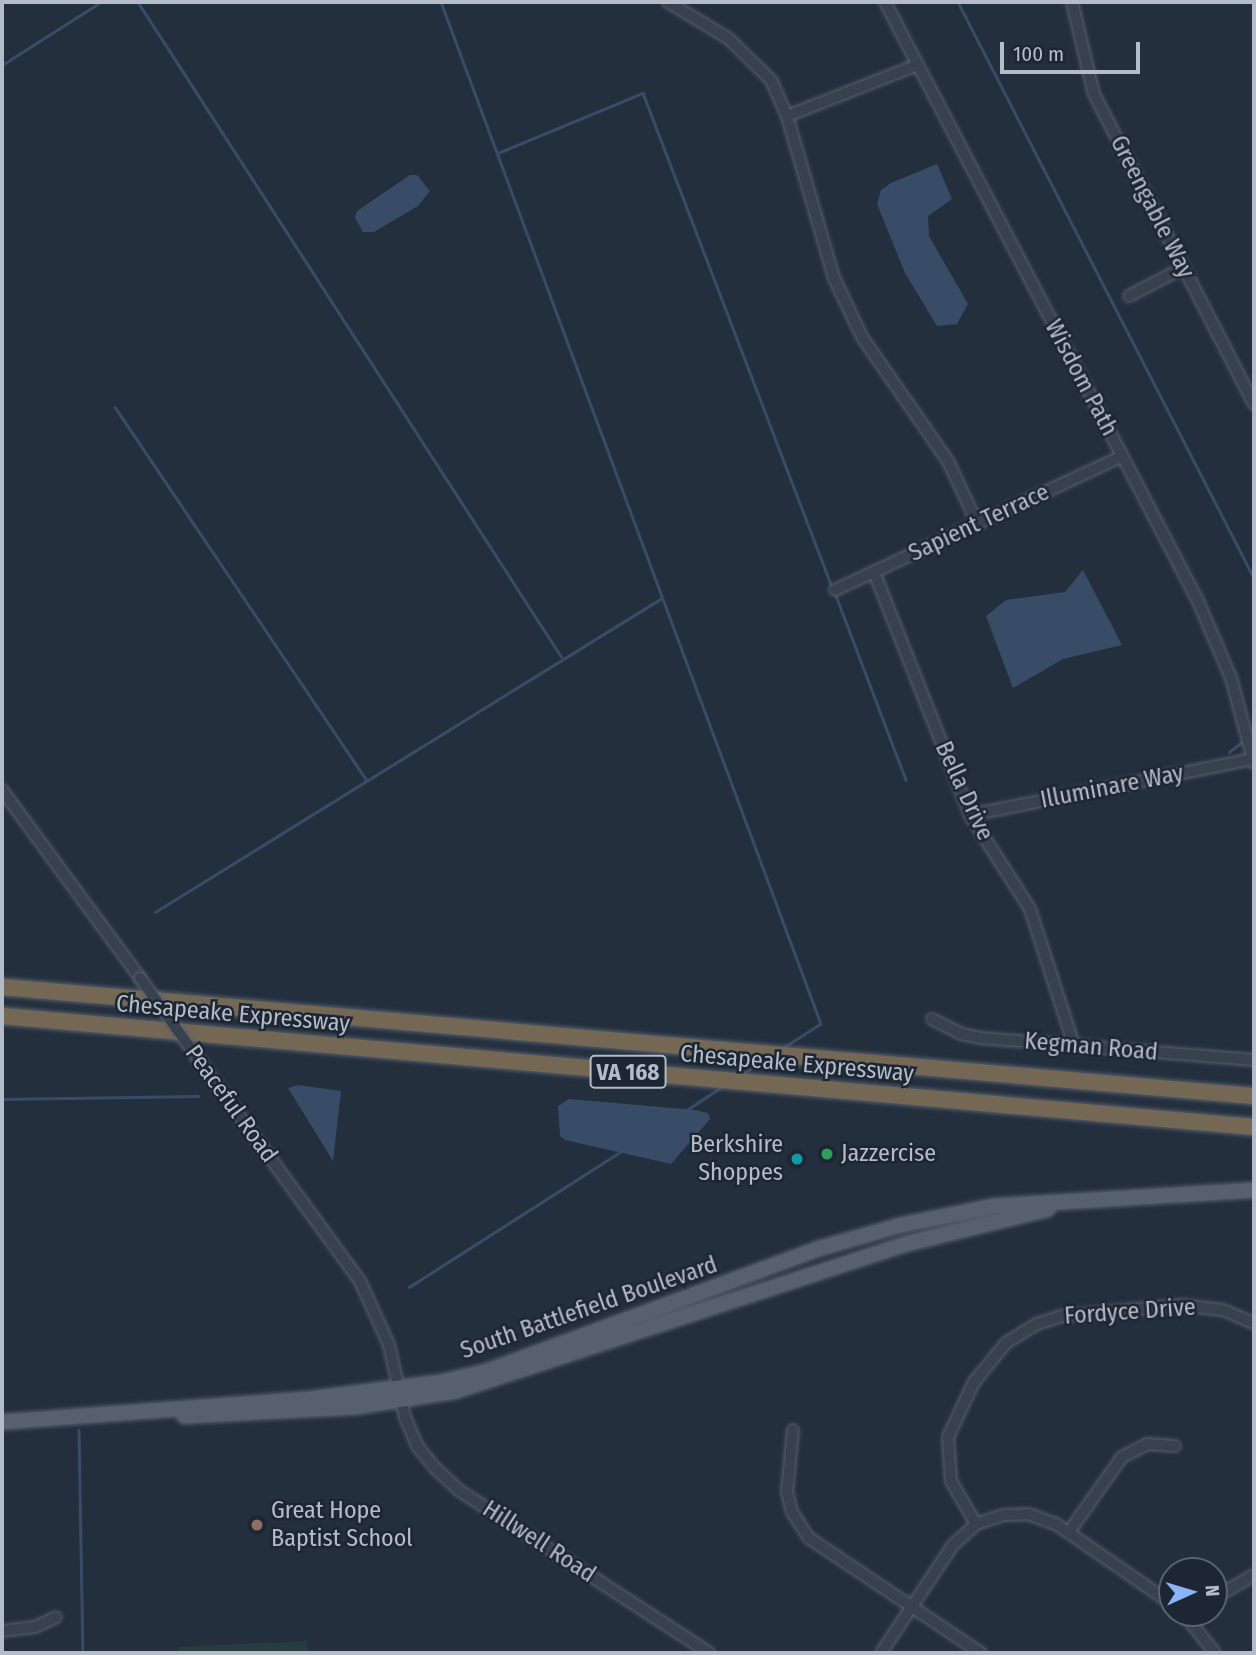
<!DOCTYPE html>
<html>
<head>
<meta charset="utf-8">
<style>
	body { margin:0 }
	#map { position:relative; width:1256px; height:1655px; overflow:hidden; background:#242f3e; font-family:"Fira Sans Condensed",sans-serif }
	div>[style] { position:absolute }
	.green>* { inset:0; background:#263c3f }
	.water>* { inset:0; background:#394c67 }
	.stream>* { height:2.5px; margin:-1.25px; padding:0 1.25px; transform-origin:1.25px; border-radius:1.25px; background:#394c67 }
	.roads { filter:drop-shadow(0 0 2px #565f6c) drop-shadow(0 0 2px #565f6c) }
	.minor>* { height:10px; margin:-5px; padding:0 5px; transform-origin:5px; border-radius:5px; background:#38414e }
	.major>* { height:14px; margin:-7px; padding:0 7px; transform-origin:7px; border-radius:7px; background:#56606e }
	.highway>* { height:16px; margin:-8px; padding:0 8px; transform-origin:8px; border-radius:8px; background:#746855 }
	.bridges { filter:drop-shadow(0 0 2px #565f6c) drop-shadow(0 0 2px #565f6c) }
	.minor-bridge>* { height:10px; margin:-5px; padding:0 5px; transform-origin:5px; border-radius:5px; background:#38414e }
	.dots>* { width:19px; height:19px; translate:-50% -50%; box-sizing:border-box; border:4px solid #1d2633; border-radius:50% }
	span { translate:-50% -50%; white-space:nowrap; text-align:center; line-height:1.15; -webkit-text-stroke:5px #1d2633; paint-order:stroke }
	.shield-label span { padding:2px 5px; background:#1d2633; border:2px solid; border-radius:5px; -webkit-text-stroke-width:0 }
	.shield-label { font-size:23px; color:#b4bcc9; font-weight:700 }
	.street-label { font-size:24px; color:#b4bcc9 }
	.poi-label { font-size:24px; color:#b4bcc9 }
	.right { translate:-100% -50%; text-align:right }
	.left { translate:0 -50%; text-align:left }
	.frame { position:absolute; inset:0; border:4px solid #b4bcc9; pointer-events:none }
	.north { position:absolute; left:1158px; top:1557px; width:70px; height:70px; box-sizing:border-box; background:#1d2633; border:2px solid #59626f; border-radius:50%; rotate:86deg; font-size:19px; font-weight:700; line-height:28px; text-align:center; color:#b4bcc9 }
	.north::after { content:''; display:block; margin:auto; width:24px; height:32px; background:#8ab4f8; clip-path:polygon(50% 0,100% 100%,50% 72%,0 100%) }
	.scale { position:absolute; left:1000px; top:42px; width:140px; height:32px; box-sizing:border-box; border:4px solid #b4bcc9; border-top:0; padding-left:9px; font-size:21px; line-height:24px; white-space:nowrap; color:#b4bcc9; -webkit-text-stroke:5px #1d2633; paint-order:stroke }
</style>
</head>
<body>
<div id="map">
	<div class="green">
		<div style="clip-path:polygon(307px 1641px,308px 1653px,178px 1653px,178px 1647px)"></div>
	</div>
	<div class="water">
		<div style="clip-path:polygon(937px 164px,952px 199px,928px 216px,929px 236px,968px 304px,957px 324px,937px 326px,905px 273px,877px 204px,881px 190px,891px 183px)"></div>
		<div style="clip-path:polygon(410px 175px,417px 175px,430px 191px,418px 206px,374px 232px,363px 232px,355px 218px,357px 211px)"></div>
		<div style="clip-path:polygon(1083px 570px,1122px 645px,1063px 659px,1013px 688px,986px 616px,1006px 600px,1065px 592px)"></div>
		<div style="clip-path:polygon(298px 1085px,341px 1091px,333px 1161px,288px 1088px)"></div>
		<div style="clip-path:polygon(569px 1099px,695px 1110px,708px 1113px,710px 1119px,671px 1164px,565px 1140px,560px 1136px,558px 1106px)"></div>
	</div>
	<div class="stream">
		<div style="left:138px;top:2px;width:779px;rotate:57.11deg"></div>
		<div style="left:441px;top:2px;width:1090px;rotate:69.6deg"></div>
		<div style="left:821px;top:1024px;width:43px;rotate:147.4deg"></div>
		<div style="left:958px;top:2px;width:648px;rotate:62.8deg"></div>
		<div style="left:2px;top:65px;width:117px;rotate:-32.5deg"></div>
		<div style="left:498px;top:153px;width:157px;rotate:-22.5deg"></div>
		<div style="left:643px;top:93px;width:529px;rotate:69.06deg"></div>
		<div style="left:115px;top:407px;width:449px;rotate:56deg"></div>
		<div style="left:835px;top:593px;width:200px;rotate:69.2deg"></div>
		<div style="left:1229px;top:752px;width:16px;rotate:-38deg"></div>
		<div style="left:155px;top:912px;width:596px;rotate:-31.77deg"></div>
		<div style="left:744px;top:1073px;width:20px;rotate:-33deg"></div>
		<div style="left:2px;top:1099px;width:196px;rotate:-0.9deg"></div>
		<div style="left:685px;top:1111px;width:42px;rotate:-33.3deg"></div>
		<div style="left:409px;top:1287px;width:250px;rotate:-32.6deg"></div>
		<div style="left:79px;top:1430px;width:223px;rotate:89deg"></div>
	</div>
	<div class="roads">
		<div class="minor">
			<div style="left:668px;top:2px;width:71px;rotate:31.2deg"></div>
			<div style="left:729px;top:39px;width:59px;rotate:44.3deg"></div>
			<div style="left:771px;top:80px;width:39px;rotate:66deg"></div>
			<div style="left:787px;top:116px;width:169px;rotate:73.8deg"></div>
			<div style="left:834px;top:278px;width:65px;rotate:64.6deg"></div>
			<div style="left:862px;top:337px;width:151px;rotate:55.3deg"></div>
			<div style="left:948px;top:461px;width:68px;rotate:64.9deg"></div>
			<div style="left:885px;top:2px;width:676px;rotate:62.41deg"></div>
			<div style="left:1198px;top:601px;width:84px;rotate:66.8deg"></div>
			<div style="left:1231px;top:678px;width:88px;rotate:74.9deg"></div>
			<div style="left:1072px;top:2px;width:95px;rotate:76.6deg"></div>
			<div style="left:1094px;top:94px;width:349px;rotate:62.7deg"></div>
			<div style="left:787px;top:116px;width:140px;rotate:-21.4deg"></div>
			<div style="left:1129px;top:296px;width:61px;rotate:-27.4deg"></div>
			<div style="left:874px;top:572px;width:261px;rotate:68.4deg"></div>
			<div style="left:970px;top:815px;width:112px;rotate:57.4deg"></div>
			<div style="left:1030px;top:909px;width:143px;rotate:72.1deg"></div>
			<div style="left:835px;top:590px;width:317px;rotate:-25deg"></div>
			<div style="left:2px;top:790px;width:233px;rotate:53.7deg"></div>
			<div style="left:970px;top:815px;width:288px;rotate:-11.2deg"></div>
			<div style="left:932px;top:1019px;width:33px;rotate:27deg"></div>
			<div style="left:961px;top:1034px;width:20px;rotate:11deg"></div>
			<div style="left:981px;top:1038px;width:274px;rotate:4.6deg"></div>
			<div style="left:201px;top:1063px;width:270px;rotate:53.9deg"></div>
			<div style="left:360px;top:1281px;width:70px;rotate:65.6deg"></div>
			<div style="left:389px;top:1345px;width:74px;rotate:77.5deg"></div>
			<div style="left:405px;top:1417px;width:33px;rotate:67deg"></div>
			<div style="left:418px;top:1447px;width:26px;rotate:51deg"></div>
			<div style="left:434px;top:1467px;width:35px;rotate:43deg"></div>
			<div style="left:460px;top:1491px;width:297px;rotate:33deg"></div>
			<div style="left:793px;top:1430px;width:62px;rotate:95.5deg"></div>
			<div style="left:787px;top:1492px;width:21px;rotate:76deg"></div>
			<div style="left:792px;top:1512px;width:31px;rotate:57deg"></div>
			<div style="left:809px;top:1538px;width:207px;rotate:33.8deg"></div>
			<div style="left:976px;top:1524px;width:50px;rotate:-120.2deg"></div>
			<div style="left:951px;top:1481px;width:44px;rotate:-93.9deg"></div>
			<div style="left:948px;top:1437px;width:61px;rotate:-64.7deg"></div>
			<div style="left:974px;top:1382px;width:50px;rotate:-50.6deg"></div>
			<div style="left:1006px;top:1343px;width:36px;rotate:-32deg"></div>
			<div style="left:1037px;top:1324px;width:26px;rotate:-18deg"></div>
			<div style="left:1062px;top:1316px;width:120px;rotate:-5.3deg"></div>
			<div style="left:1181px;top:1305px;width:42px;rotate:6.8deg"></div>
			<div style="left:1223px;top:1310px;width:34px;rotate:23deg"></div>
			<div style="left:1069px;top:1532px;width:92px;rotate:-54.8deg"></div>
			<div style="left:1122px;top:1457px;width:28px;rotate:-27deg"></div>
			<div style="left:1147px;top:1444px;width:28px;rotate:4deg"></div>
			<div style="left:1214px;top:1598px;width:46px;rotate:-29.9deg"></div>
			<div style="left:1183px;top:1613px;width:51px;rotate:51.3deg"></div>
			<div style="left:2px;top:1631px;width:33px;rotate:-7deg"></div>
			<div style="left:35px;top:1627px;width:23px;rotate:-25deg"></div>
			<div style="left:881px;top:1653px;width:130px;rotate:-56.3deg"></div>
			<div style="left:953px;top:1545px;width:31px;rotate:-42deg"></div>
			<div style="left:976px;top:1524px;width:29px;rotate:-18deg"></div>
			<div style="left:1004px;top:1515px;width:24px;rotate:-2deg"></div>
			<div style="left:1028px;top:1514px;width:30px;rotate:20deg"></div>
			<div style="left:1056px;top:1524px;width:141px;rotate:34.6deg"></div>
		</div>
		<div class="major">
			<div style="left:184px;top:1416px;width:171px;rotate:-3deg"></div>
			<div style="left:355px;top:1407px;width:102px;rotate:-9deg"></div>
			<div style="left:456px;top:1391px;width:473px;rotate:-18.1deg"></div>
			<div style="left:906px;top:1244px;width:146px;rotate:-13.8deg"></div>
			<div style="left:2px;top:1422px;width:308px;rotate:-4.3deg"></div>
			<div style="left:309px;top:1399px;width:134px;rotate:-7.3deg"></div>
			<div style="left:442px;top:1382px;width:47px;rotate:-13.4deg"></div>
			<div style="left:488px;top:1371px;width:355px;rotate:-20.3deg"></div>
			<div style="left:821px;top:1248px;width:83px;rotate:-16deg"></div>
			<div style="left:901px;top:1225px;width:95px;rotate:-11.5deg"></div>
			<div style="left:994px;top:1206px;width:260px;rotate:-3.5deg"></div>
		</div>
		<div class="highway">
			<div style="left:2px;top:987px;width:1257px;rotate:4.98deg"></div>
			<div style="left:2px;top:1016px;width:1257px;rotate:5.07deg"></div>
		</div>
	</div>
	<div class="bridges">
		<div class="minor-bridge">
			<div style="left:140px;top:978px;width:105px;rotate:54.3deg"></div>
		</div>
	</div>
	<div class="dots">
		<div style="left:827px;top:1154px;background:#2e9e5b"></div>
		<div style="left:797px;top:1159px;background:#0f9aa8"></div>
		<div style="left:257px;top:1525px;background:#8d6e63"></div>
	</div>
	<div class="shield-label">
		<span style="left:628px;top:1072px">VA 168</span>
	</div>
	<div class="street-label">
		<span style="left:1152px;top:207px;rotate:63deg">Greengable Way</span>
		<span style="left:1081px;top:378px;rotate:62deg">Wisdom Path</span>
		<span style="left:979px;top:523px;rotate:-25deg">Sapient Terrace</span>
		<span style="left:1112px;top:787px;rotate:-11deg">Illuminare Way</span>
		<span style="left:964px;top:791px;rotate:65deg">Bella Drive</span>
		<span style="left:233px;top:1014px;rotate:5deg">Chesapeake Expressway</span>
		<span style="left:1091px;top:1047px;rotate:5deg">Kegman Road</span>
		<span style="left:797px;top:1064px;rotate:5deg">Chesapeake Expressway</span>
		<span style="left:231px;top:1104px;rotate:54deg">Peaceful Road</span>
		<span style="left:589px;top:1308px;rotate:-19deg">South Battlefield Boulevard</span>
		<span style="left:1130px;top:1312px;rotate:-4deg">Fordyce Drive</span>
		<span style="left:539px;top:1542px;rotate:33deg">Hillwell Road</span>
	</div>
	<div class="poi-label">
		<span class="right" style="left:783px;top:1159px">Berkshire<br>Shoppes</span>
		<span class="left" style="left:841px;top:1154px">Jazzercise</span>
		<span class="left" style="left:271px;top:1525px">Great Hope<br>Baptist School</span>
	</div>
	<div class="frame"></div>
	<div class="north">N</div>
	<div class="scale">100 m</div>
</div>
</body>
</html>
